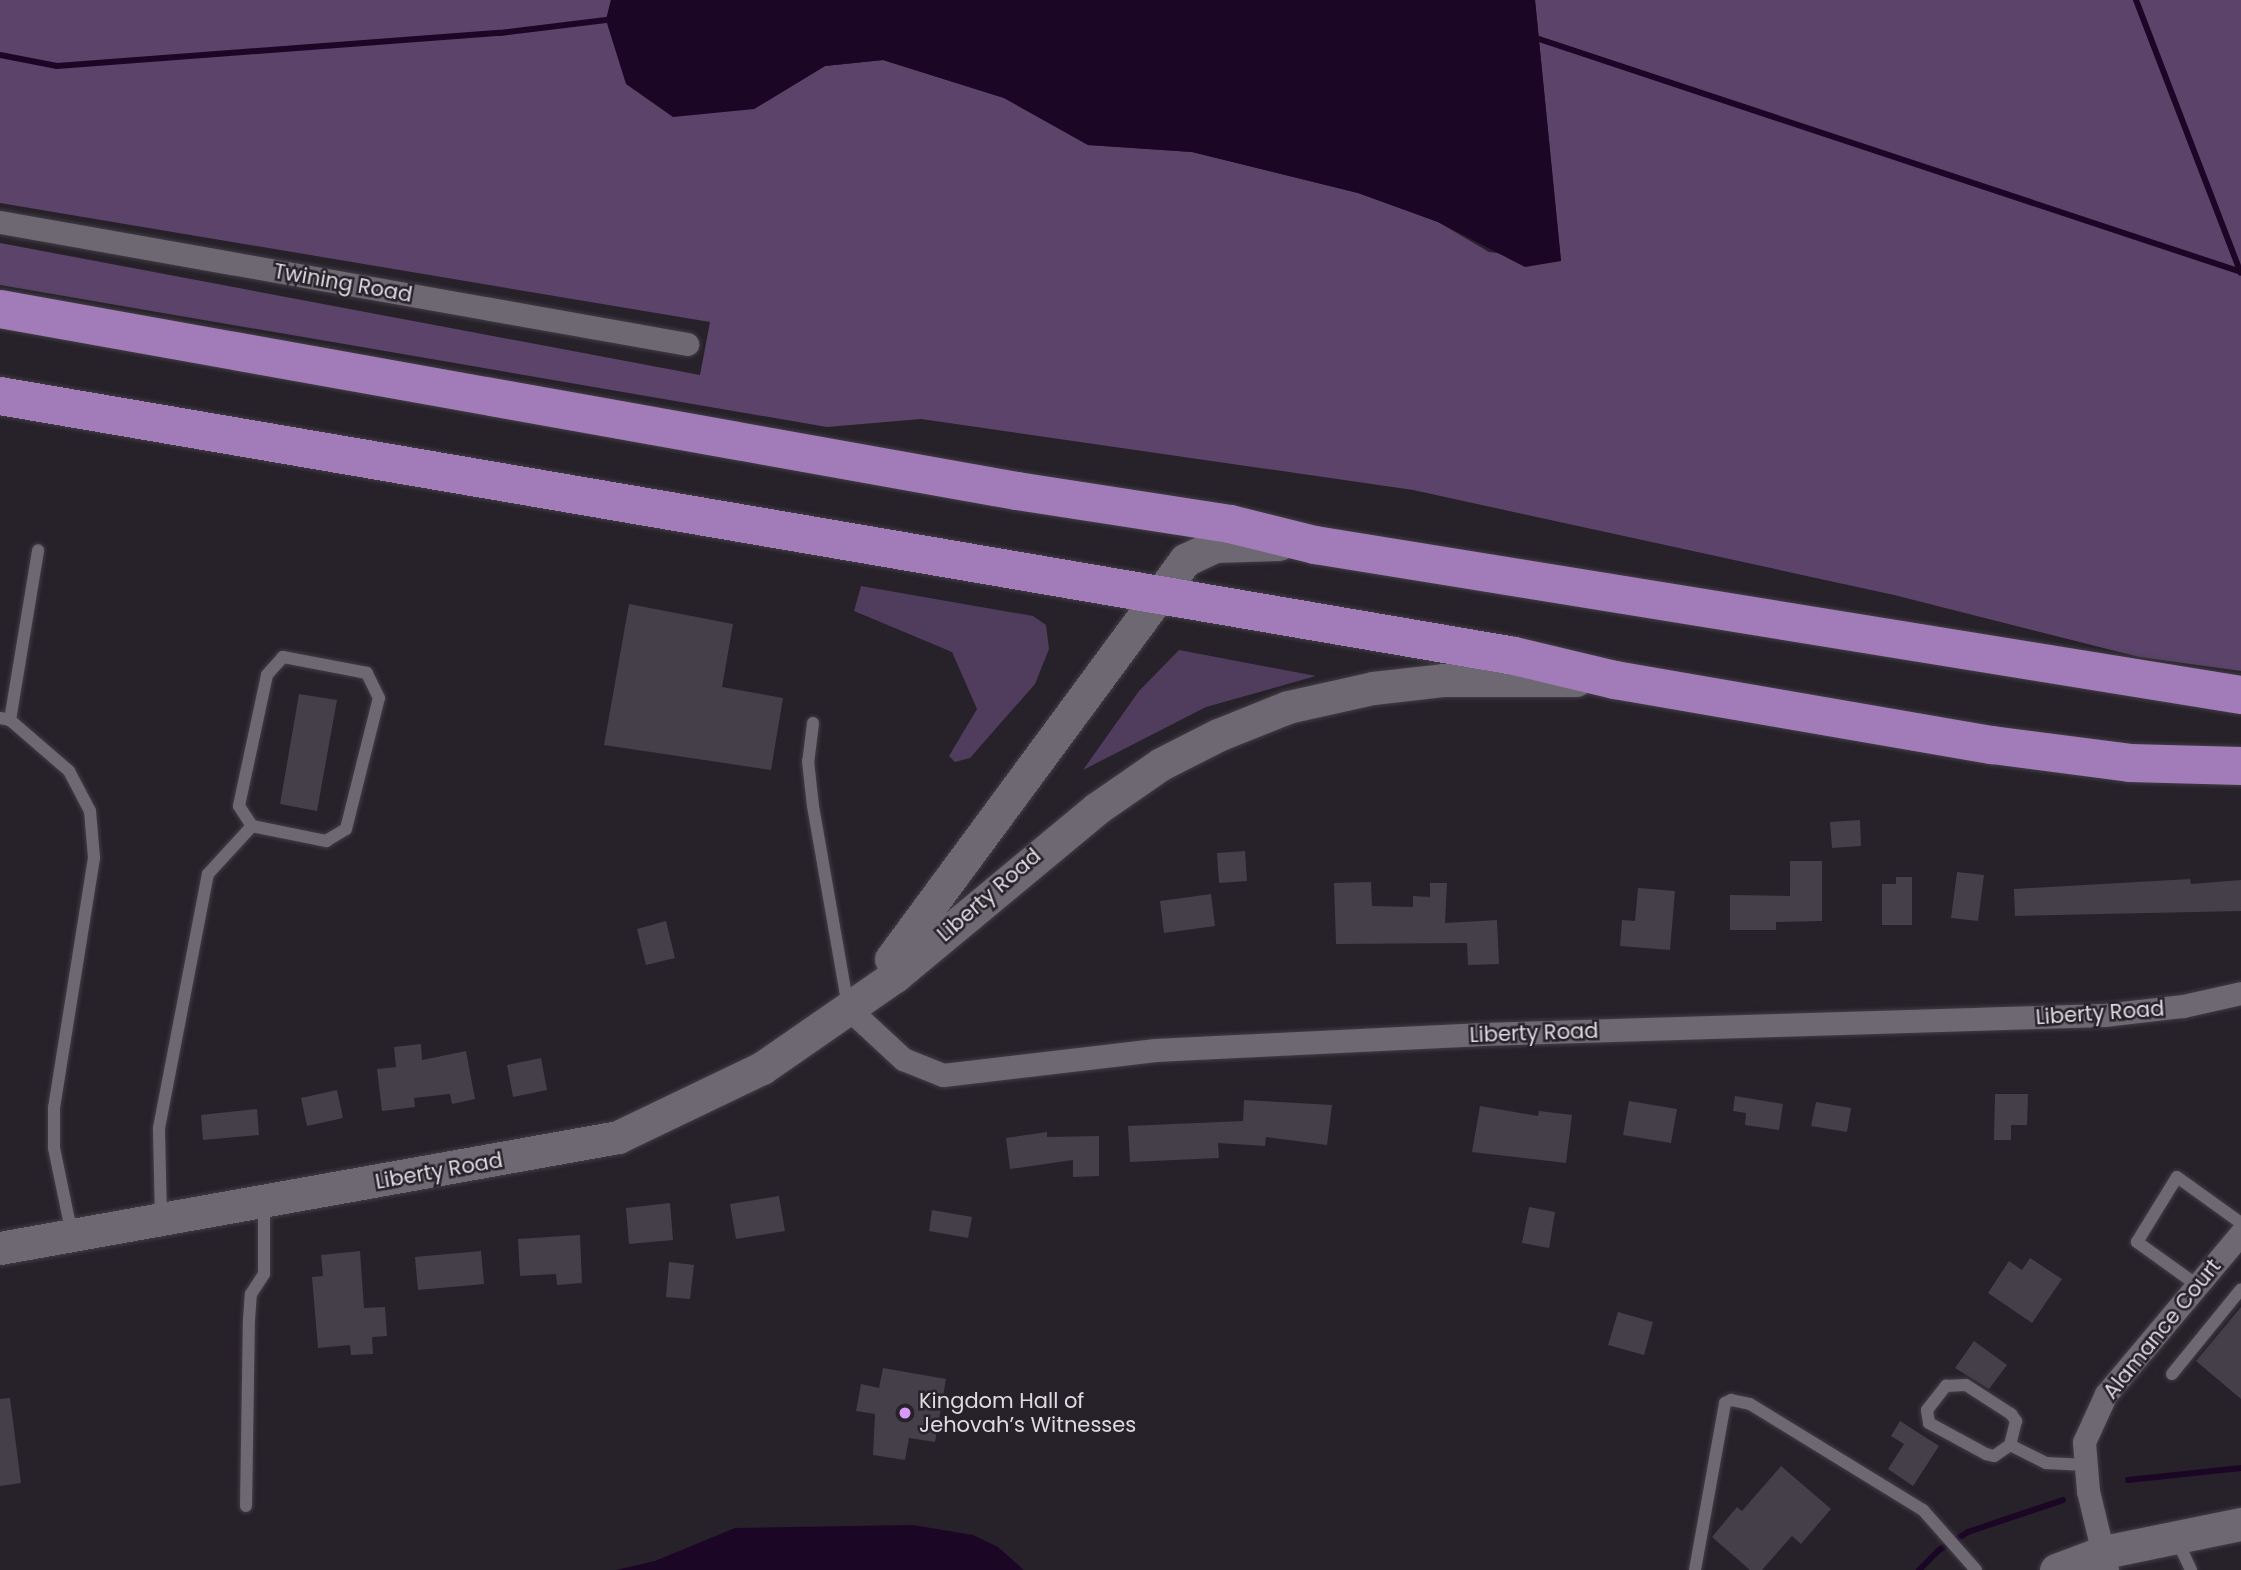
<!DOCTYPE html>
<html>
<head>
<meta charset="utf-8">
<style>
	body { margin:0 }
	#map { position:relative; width:2241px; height:1570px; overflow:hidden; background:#27212a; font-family:Poppins,sans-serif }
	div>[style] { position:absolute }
	.green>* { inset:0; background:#503c5d }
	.forest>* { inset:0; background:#5b4369 }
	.water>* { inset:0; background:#1b0626 }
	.stream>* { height:6px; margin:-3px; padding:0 3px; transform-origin:3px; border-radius:3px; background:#1b0626 }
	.building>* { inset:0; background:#453f49 }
	.roads { filter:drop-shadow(0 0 2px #423d44) drop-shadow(0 0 2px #423d44) }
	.lane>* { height:12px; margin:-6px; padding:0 6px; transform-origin:6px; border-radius:6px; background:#6e6872 }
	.street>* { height:23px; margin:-11.5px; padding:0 11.5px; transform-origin:11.5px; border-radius:11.5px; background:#6e6872 }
	.secondary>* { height:33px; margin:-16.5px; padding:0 16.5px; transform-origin:16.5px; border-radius:16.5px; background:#6e6872 }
	.highway>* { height:38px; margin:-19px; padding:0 19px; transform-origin:19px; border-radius:19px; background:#a17cb8 }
	.dots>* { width:19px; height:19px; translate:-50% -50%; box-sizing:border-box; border:4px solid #27212a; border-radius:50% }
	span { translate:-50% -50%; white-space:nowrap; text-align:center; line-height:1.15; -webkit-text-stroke:5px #27212a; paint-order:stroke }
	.street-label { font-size:21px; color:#dfdbe1 }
	.poi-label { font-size:21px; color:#dfdbe1 }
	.left { translate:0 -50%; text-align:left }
</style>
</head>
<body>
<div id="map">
	<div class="green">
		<div style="clip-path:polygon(861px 586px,1033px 616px,1046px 625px,1049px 649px,1035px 684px,970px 758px,955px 762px,949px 756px,977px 709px,952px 652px,854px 611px)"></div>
		<div style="clip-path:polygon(1179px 650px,1316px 676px,1206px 707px,1083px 770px,1139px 691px)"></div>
	</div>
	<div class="forest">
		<div style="clip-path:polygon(0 0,611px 0,606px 20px,754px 109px,825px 66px,883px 60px,1004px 98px,1088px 145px,1192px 152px,1358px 193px,1438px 222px,1489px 252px,1561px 261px,1535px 0,2241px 0,2241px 671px,2139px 657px,1894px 595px,1413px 490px,921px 419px,827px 427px,0 285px,0 243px,700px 375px,710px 322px,0 203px)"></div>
	</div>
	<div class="water">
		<div style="clip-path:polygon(611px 0,1535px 0,1561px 261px,1525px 267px,1438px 222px,1358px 193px,1192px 152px,1088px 145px,1004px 98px,883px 60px,825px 66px,754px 109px,673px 117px,626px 84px,606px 20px)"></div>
		<div style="clip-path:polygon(913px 1525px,973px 1535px,998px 1547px,1024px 1570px,616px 1570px,655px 1561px,735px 1528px)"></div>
	</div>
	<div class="stream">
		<div style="left:2136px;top:0;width:292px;rotate:69deg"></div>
		<div style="left:1533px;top:37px;width:746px;rotate:18.36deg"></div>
		<div style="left:0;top:55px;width:58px;rotate:10.9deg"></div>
		<div style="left:57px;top:66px;width:444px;rotate:-4.3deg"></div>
		<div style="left:500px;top:33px;width:115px;rotate:-7deg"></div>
		<div style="left:2128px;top:1480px;width:114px;rotate:-6.1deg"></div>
		<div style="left:1919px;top:1570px;width:28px;rotate:-45deg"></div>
		<div style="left:1939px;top:1550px;width:34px;rotate:-32deg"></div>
		<div style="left:1968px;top:1532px;width:100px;rotate:-18.6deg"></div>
	</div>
	<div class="building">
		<div style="clip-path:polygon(629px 604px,733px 624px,722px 687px,783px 698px,771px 770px,604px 745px)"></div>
		<div style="clip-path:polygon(299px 694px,337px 700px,317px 811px,280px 804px)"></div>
		<div style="clip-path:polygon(1860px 820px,1861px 846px,1832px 848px,1830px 822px)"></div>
		<div style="clip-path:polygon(1245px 851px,1247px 881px,1219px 883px,1217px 853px)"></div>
		<div style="clip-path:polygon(1790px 861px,1822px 861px,1822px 921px,1776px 922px,1776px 930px,1730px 930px,1730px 895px,1790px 896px)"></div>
		<div style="clip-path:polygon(1957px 872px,1984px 875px,1978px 921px,1951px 918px)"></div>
		<div style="clip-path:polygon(1896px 877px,1912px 877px,1912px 925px,1882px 925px,1882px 884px,1896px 884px)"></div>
		<div style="clip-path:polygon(2190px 879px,2191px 884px,2241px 880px,2241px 911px,2015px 916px,2014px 889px)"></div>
		<div style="clip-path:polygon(1371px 882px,1372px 906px,1413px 907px,1413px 896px,1430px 897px,1430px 883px,1447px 883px,1445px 923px,1497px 920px,1499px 964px,1468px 965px,1467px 943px,1336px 944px,1334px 883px)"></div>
		<div style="clip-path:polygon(1638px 888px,1675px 891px,1670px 950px,1620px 946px,1622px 920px,1635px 921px)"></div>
		<div style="clip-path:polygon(1211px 894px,1215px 926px,1164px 933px,1160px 901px)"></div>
		<div style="clip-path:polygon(666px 921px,675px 958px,646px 965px,637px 929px)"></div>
		<div style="clip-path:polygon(421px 1044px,422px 1060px,466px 1051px,475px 1099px,452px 1104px,450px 1094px,414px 1098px,415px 1107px,382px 1111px,377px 1069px,396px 1067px,394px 1047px)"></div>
		<div style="clip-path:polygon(541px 1058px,547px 1090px,513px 1097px,507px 1065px)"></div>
		<div style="clip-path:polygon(337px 1090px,343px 1118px,307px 1126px,301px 1098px)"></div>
		<div style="clip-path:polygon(1995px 1094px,2028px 1094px,2027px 1125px,2011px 1125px,2011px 1140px,1994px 1140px)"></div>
		<div style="clip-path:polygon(1735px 1096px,1783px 1104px,1779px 1130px,1745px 1125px,1746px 1113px,1733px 1111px)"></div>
		<div style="clip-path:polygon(1244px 1100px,1332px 1105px,1327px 1145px,1266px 1137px,1265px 1146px,1218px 1143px,1219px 1158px,1130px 1162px,1128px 1126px,1243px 1121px)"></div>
		<div style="clip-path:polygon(1629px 1101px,1677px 1109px,1671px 1143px,1623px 1135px)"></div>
		<div style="clip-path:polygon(1816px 1102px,1851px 1108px,1847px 1132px,1811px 1126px)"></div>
		<div style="clip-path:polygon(1480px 1106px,1538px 1116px,1539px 1111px,1572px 1115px,1566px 1163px,1472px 1152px)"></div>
		<div style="clip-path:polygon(257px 1109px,259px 1135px,203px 1140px,201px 1115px)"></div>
		<div style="clip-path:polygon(1047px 1132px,1047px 1137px,1099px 1136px,1099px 1176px,1073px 1177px,1073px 1160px,1010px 1169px,1006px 1138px)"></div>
		<div style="clip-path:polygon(779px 1196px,785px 1231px,736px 1239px,730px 1204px)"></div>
		<div style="clip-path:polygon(670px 1203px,673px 1240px,629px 1244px,626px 1208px)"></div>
		<div style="clip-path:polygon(1529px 1207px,1555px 1212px,1549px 1248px,1522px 1243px)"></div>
		<div style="clip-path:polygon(932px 1210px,972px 1217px,968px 1238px,929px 1231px)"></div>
		<div style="clip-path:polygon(580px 1235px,582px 1283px,557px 1285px,556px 1274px,520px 1276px,518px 1239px)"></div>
		<div style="clip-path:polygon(360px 1251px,364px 1308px,385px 1307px,387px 1336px,372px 1337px,373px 1354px,351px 1355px,350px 1345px,318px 1348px,312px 1277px,323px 1276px,321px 1255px)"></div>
		<div style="clip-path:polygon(481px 1251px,484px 1284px,418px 1290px,415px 1257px)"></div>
		<div style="clip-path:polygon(2030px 1258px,2062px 1279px,2032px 1323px,1988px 1293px,2009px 1261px,2022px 1270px)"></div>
		<div style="clip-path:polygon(669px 1262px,694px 1265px,690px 1299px,666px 1297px)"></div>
		<div style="clip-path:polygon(2241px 1307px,2241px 1399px,2196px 1361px)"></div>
		<div style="clip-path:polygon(1618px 1312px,1653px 1322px,1644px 1355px,1608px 1345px)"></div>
		<div style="clip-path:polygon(1974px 1341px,2007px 1365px,1989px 1389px,1955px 1368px)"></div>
		<div style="clip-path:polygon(883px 1368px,946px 1379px,935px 1442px,909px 1438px,905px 1460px,873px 1455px,875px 1414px,856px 1411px,861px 1384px,879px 1388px)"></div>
		<div style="clip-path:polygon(10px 1398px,21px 1483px,0 1486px,0 1399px)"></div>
		<div style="clip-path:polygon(1900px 1421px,1939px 1446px,1913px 1486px,1888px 1469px,1904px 1444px,1891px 1436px)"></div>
		<div style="clip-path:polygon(1781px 1466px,1831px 1509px,1801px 1544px,1792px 1536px,1762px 1570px,1750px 1570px,1712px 1537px,1737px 1507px,1742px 1511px)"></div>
	</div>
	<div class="roads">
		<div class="lane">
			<div style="left:0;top:718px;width:10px;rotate:11deg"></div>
			<div style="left:10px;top:720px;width:78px;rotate:40.8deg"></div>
			<div style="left:69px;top:771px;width:45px;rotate:62.3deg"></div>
			<div style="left:90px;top:811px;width:47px;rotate:85.1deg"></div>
			<div style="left:94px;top:858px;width:252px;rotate:99.1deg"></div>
			<div style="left:54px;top:1107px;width:41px;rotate:90deg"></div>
			<div style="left:54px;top:1148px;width:89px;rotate:78.3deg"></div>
			<div style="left:10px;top:720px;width:172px;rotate:-80.6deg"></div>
			<div style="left:813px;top:723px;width:38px;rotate:97deg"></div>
			<div style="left:808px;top:761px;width:45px;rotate:83.7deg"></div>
			<div style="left:813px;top:806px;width:203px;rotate:80.1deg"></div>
			<div style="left:161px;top:1219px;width:91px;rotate:-91.3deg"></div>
			<div style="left:159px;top:1128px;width:259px;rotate:-79.1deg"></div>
			<div style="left:208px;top:874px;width:65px;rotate:-47.5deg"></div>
			<div style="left:252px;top:826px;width:76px;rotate:11.5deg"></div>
			<div style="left:326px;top:841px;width:23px;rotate:-31deg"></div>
			<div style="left:346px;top:829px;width:135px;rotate:-75.9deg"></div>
			<div style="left:379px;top:698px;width:28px;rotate:-116deg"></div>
			<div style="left:367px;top:673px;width:86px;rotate:-169.2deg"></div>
			<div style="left:283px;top:657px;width:24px;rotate:132deg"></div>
			<div style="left:267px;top:675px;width:134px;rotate:102.1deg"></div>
			<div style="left:239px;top:806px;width:24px;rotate:57deg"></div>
			<div style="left:2197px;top:1285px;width:74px;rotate:-144.4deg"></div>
			<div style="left:2137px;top:1242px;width:76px;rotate:-58.4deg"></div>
			<div style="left:2177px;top:1177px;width:79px;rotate:35.7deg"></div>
			<div style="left:2172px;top:1374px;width:109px;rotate:-50.9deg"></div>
			<div style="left:2010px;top:1445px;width:19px;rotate:145deg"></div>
			<div style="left:1994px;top:1456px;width:8px;rotate:-166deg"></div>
			<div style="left:1986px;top:1454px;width:65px;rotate:-151.5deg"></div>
			<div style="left:1929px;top:1423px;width:13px;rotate:-99deg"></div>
			<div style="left:1927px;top:1410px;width:31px;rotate:-52deg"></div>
			<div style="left:1946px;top:1386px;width:20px;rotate:-3deg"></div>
			<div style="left:1966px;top:1385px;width:54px;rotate:32.8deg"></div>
			<div style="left:2011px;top:1414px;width:9px;rotate:54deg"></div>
			<div style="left:2016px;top:1421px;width:25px;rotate:104deg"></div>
			<div style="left:2010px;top:1445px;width:40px;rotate:26.6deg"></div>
			<div style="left:2046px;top:1463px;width:40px;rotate:2.9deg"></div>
			<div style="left:246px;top:1506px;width:186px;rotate:-89.1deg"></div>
			<div style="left:249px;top:1320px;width:26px;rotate:-86deg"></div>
			<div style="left:251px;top:1294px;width:24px;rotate:-57deg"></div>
			<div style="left:264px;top:1274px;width:72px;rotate:-90deg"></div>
			<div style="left:2177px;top:1540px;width:33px;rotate:65deg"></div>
			<div style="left:1695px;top:1570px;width:170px;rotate:-79.8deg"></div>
			<div style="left:1725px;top:1403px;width:7px;rotate:-27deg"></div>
			<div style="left:1731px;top:1400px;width:19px;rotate:12deg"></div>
			<div style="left:1750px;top:1404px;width:203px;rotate:31.5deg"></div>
			<div style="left:1923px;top:1510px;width:80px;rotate:48.5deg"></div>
		</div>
		<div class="street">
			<div style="left:0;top:222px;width:698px;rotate:10.07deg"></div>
			<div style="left:849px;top:1009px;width:74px;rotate:42.8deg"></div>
			<div style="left:903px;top:1059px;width:43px;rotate:21.8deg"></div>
			<div style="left:943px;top:1075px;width:214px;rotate:-6.7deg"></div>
			<div style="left:1156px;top:1050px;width:326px;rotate:-2.8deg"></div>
			<div style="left:1482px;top:1034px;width:622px;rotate:-1.75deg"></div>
			<div style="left:2104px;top:1015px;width:80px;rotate:-6.5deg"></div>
			<div style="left:2183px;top:1006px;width:59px;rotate:-12.6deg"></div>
			<div style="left:2107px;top:1570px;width:81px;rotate:-103.5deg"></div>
			<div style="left:2088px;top:1491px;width:49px;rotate:-94.7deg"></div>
			<div style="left:2084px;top:1442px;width:53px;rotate:-65.4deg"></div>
			<div style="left:2106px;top:1394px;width:210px;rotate:-50deg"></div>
		</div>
		<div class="secondary">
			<div style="left:891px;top:959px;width:496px;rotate:-53.6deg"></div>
			<div style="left:1185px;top:560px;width:33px;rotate:-25deg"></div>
			<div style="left:1215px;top:546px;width:64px;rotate:-1.8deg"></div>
			<div style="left:0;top:1248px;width:628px;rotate:-10.18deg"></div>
			<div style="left:618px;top:1137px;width:160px;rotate:-25.6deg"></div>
			<div style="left:762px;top:1068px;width:162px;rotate:-34.7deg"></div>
			<div style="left:895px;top:976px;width:261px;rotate:-39.7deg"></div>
			<div style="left:1096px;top:809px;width:79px;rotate:-34.7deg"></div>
			<div style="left:1161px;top:764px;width:64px;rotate:-27deg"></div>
			<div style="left:1218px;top:735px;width:75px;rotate:-21.8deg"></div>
			<div style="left:1288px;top:707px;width:87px;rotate:-12.6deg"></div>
			<div style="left:1373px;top:688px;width:70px;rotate:-6.5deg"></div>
			<div style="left:1443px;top:680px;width:133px"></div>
			<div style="left:2056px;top:1570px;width:51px;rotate:-20.6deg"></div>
			<div style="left:2104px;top:1552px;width:140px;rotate:-11.6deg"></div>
		</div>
		<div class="highway">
			<div style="left:0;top:309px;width:1033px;rotate:10.15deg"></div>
			<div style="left:1017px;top:491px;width:216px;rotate:8.8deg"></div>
			<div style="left:1230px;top:524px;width:88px;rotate:13.9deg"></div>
			<div style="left:1315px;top:545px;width:938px;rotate:9.2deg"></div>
			<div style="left:0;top:396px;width:1536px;rotate:9.74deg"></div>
			<div style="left:1514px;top:656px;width:104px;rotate:13.4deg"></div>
			<div style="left:1615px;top:680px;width:383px;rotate:9.8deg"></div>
			<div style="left:1992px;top:745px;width:139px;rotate:7.4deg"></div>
			<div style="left:2130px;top:763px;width:111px;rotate:1.5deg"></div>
		</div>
	</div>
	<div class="dots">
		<div style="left:905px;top:1413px;background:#d69bfa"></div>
	</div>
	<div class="street-label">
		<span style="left:343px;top:283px;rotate:10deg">Twining Road</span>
		<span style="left:989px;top:895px;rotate:-41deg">Liberty Road</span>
		<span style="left:2100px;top:1013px;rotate:-4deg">Liberty Road</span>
		<span style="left:1534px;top:1033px;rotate:-2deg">Liberty Road</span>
		<span style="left:439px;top:1171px;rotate:-10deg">Liberty Road</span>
		<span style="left:2162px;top:1329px;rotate:-51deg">Alamance Court</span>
	</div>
	<div class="poi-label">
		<span class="left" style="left:919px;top:1413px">Kingdom Hall of<br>Jehovah’s Witnesses</span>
	</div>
</div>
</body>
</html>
